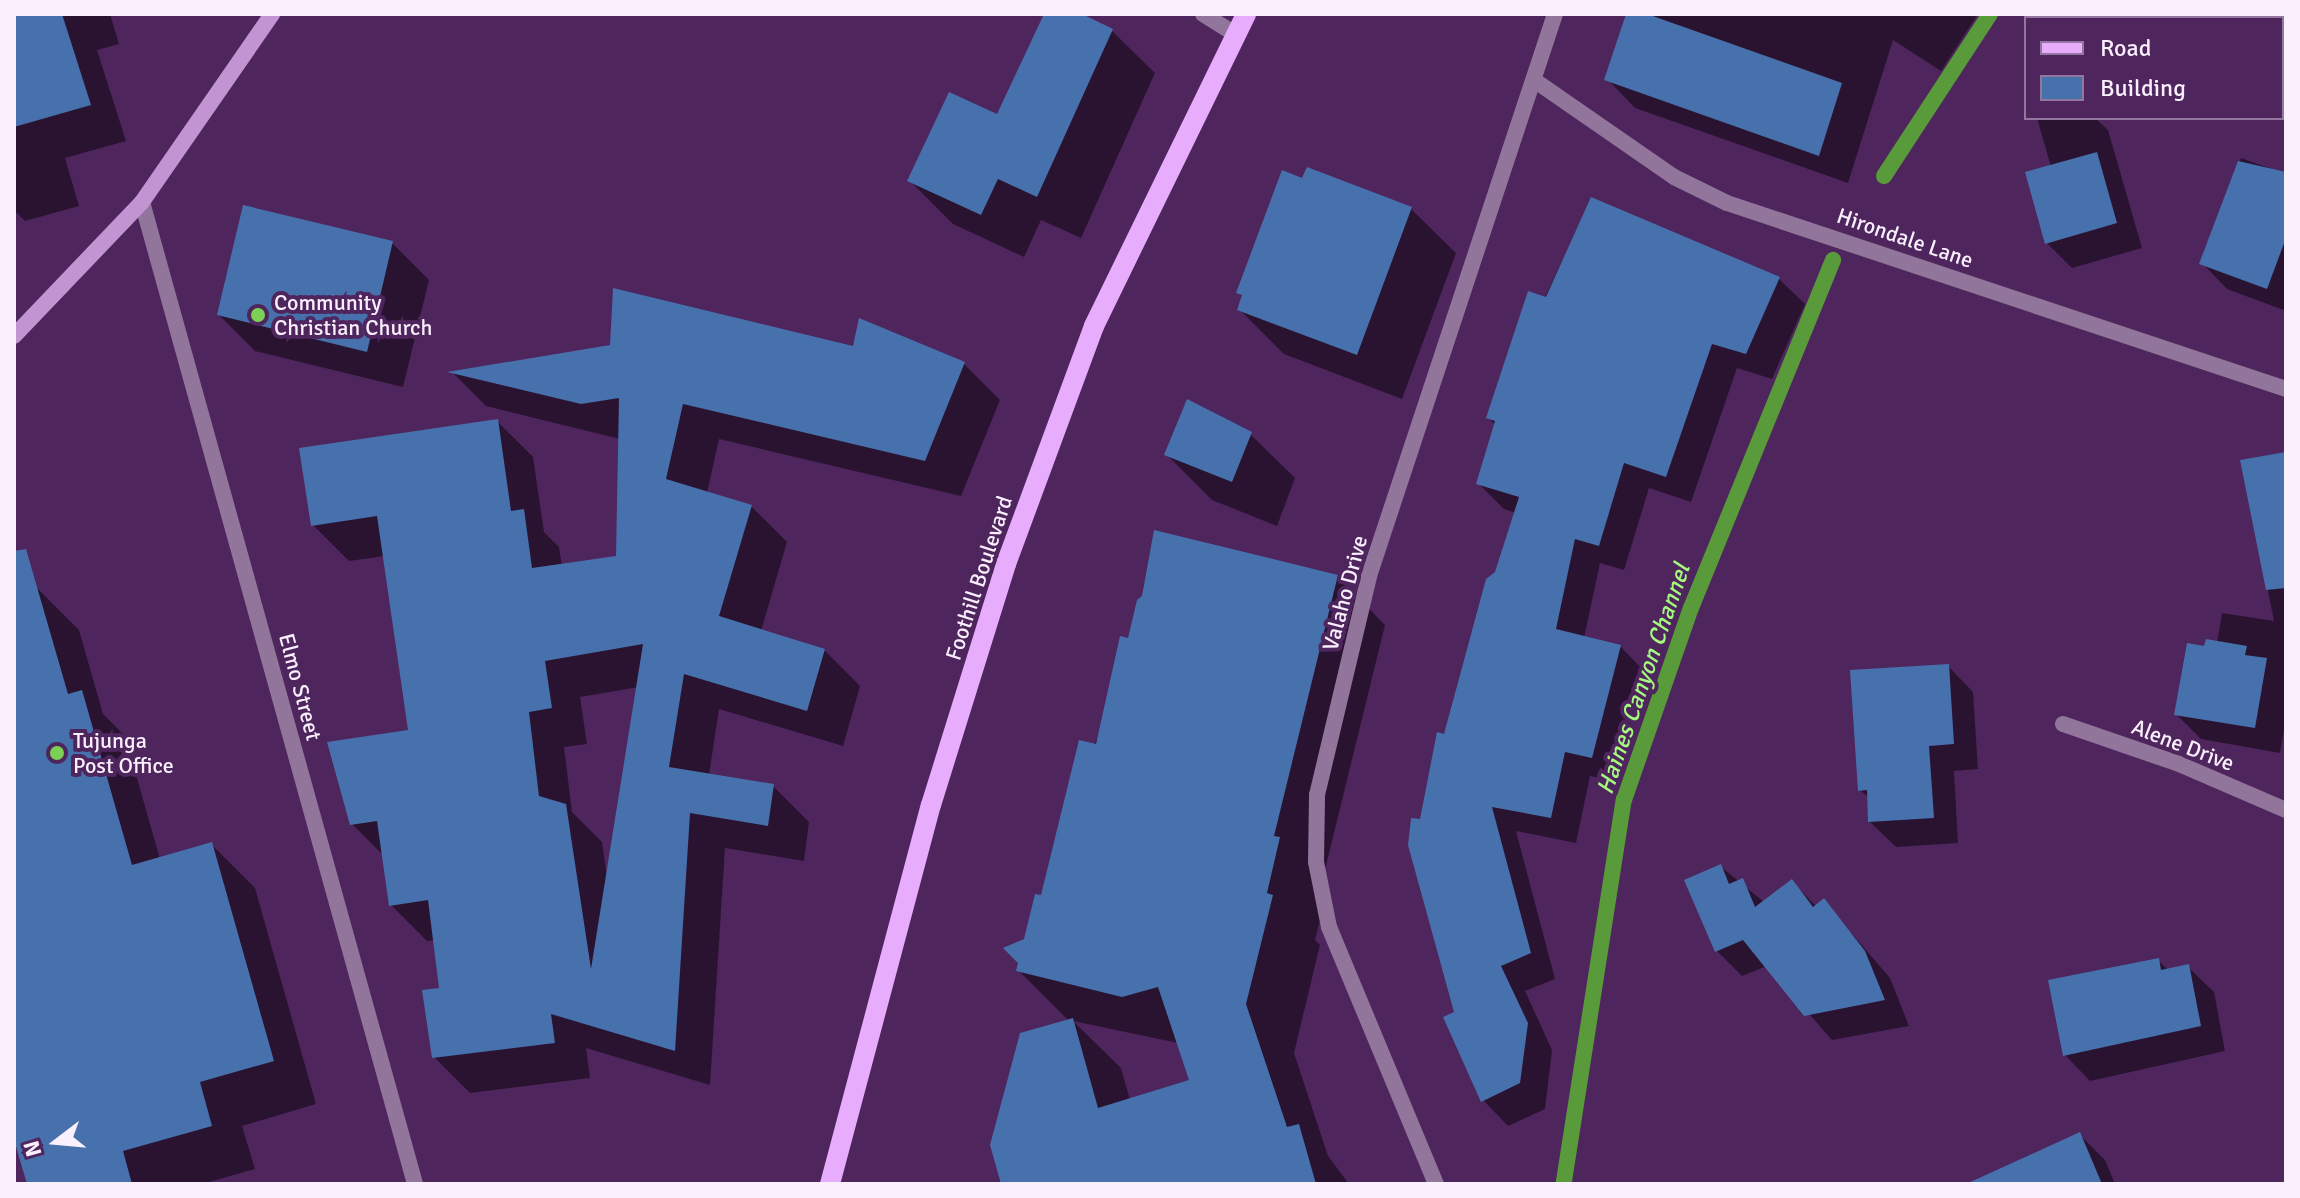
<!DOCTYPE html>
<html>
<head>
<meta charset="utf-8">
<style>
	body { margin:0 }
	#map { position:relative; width:2300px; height:1198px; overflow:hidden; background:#4f255d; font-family:Signika,sans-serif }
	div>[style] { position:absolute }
	.shadow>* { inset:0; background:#0007 }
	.stream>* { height:16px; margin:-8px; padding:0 8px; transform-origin:8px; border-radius:8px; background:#599b3a }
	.building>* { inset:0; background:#4771ac }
	.minor>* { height:16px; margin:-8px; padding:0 8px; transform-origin:8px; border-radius:8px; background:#91759b }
	.tertiary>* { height:16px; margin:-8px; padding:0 8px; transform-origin:8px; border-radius:8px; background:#91759b }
	.secondary>* { height:16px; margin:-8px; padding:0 8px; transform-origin:8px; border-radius:8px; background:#c294d2 }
	.primary>* { height:20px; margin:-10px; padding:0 10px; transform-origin:10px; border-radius:10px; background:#e7adfc }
	.dots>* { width:22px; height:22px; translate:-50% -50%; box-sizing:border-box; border:4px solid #4f255d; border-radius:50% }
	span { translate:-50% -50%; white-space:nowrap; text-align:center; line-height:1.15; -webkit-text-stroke:8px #4f255d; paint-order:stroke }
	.street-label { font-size:22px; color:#f9effd }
	.poi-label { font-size:22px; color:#f9effd }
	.left { translate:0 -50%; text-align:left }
	.water-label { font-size:24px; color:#a4f97f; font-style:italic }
	.frame { position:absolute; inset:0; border:16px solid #f9effd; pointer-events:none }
	.legend { position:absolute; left:2024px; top:16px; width:260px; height:104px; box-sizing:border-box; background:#4f255d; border:2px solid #93769d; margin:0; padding:10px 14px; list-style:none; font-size:24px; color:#f9effd }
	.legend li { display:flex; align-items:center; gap:16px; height:40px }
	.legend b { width:40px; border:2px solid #93769d }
	.north { position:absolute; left:16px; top:1102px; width:80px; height:80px; -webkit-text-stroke:6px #4f255d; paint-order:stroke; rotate:254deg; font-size:22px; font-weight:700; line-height:32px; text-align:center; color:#f9effd }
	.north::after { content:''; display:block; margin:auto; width:28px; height:36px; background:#f9effd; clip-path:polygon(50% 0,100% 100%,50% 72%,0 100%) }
</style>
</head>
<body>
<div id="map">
	<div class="shadow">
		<div style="clip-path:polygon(14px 14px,110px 14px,119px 44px,97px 50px,126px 141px,65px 158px,79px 206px,25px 221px,14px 210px)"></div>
		<div style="clip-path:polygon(1046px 14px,1077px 14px,1112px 31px,1155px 73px,1081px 238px,1041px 220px,1024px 257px,953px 224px,910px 181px,998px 117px)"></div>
		<div style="clip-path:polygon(1626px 14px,1978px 14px,1941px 71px,1893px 40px,1848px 183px,1635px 108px,1607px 79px)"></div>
		<div style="clip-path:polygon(2169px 14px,2250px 14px,2254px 18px,2156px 18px)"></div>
		<div style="clip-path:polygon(2037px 118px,2095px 118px,2108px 130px,2142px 248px,2072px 268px,2047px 243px,2051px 167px)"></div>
		<div style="clip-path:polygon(2241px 158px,2286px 174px,2286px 311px,2227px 289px,2202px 263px)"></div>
		<div style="clip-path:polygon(1592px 199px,1779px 279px,1805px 304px,1772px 379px,1737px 368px,1691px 502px,1649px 488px,1624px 570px,1600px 563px,1584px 638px,1620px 646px,1645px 672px,1617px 782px,1590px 776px,1576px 843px,1516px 831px,1555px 979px,1525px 991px,1552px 1050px,1545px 1109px,1508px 1126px,1483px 1100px,1421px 822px,1516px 513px,1504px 509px,1478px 483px,1496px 426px,1488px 417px)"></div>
		<div style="clip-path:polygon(1411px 209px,1456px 253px,1402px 399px,1284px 354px,1239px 309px,1244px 297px,1239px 292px)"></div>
		<div style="clip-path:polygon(392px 243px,429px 280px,403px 387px,255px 351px,219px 315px)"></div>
		<div style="clip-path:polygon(evenodd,855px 349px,964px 364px,1000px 400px,961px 496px,719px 439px,707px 493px,751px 506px,787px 542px,761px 631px,824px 650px,860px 686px,843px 746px,719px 709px,709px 775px,773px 786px,809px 822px,804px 861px,725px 848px,710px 1085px,586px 1048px,590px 1078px,470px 1093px,434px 1057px,442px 990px,435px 940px,427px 941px,391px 905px,384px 856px,352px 824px,410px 732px,385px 556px,349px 561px,313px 525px,497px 421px,533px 457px,544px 532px,559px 547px,562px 566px,618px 558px,620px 439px,486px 406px,452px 372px,855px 349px,639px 687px,607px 878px,602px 842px,572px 812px,564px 747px,587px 744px,580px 697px,639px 687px)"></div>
		<div style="clip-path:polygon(1188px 402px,1250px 434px,1295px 478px,1277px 526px,1212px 500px,1167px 455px)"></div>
		<div style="clip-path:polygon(2286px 454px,2286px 718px,2280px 753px,2201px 739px,2176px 714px,2206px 648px,2217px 643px,2222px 613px,2274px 621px,2242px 462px)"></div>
		<div style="clip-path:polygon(evenodd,1337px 576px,1385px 625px,1322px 882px,1328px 888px,1315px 940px,1320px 945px,1294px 1053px,1328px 1156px,1349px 1184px,1003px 1184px,1069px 1021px,1019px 971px,1130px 640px,1337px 576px,1073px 1021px,1178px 1043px,1191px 1081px,1130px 1100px,1121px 1068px,1073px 1021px)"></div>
		<div style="clip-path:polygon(36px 587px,79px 630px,103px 714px,125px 736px,160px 859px,211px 844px,255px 888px,316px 1104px,242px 1126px,255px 1169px,202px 1184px,29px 1184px,14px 1129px,14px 593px)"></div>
		<div style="clip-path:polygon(1948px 666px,1973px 692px,1978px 769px,1954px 771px,1958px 843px,1896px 847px,1870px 822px,1869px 798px,1860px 790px)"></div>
		<div style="clip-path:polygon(1720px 866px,1764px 902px,1791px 881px,1817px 907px,1824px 901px,1890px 978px,1909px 1026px,1832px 1040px,1767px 966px,1742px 976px,1717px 951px)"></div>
		<div style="clip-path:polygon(2158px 960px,2169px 971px,2188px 967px,2214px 992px,2225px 1051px,2090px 1081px,2065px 1055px)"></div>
		<div style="clip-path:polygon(2080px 1135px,2105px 1160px,2115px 1184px,2043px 1184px)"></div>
	</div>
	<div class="stream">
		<div style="left:1884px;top:176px;width:194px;rotate:-56.8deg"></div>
		<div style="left:1564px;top:1181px;width:386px;rotate:-81.1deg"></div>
		<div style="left:1624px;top:800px;width:203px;rotate:-70.8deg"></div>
		<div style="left:1691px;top:608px;width:376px;rotate:-67.8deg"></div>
	</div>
	<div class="building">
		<div style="clip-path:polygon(14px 14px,62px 14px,91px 105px,14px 127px)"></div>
		<div style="clip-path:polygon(1044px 14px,1082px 14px,1113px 29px,1037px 197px,998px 179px,981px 215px,907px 181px,949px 92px,997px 114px)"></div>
		<div style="clip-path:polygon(1626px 14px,1647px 14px,1842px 83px,1819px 156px,1604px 80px)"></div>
		<div style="clip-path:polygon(2097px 152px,2117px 223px,2045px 244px,2025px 172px)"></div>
		<div style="clip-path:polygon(2238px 161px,2286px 172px,2286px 238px,2267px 289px,2199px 264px)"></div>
		<div style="clip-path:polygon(1307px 167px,1412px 207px,1357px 355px,1237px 310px,1242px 295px,1236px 293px,1282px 170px,1302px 178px)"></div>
		<div style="clip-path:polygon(1591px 197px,1780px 277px,1746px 354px,1712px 344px,1666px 477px,1624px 463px,1599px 546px,1575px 539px,1556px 629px,1621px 645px,1592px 758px,1565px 752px,1551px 818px,1492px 807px,1531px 953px,1501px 966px,1528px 1023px,1520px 1083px,1481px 1102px,1443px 1017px,1454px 1012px,1408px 845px,1411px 818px,1420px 819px,1437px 732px,1444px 734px,1486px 579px,1495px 572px,1519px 497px,1476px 484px,1495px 421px,1486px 418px,1528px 291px,1546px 297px)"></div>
		<div style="clip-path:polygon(243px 205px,393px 241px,367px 352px,217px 315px)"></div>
		<div style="clip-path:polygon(evenodd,613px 288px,853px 346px,859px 318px,965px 362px,925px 461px,683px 404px,666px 479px,752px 505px,719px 616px,825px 649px,807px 711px,684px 674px,669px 767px,774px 784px,768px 826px,690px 813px,675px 1051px,551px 1014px,555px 1043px,432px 1058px,422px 990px,439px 988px,428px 900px,389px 906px,377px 821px,350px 825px,327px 742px,408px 730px,377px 516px,311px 526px,299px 448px,498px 419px,511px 511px,524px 509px,532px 568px,616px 556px,619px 398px,581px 404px,447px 372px,610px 345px,613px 288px,643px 644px,591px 969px,566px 804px,539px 796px,529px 712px,552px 708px,545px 661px,643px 644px)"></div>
		<div style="clip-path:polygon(1187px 399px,1252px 432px,1232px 482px,1164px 455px)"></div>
		<div style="clip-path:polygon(2286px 452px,2286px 588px,2266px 590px,2240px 460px)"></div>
		<div style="clip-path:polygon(1154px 530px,1338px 575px,1274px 836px,1280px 837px,1267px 893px,1273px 895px,1246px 1004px,1287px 1127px,1299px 1124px,1316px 1184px,1001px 1184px,990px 1145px,1020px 1033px,1073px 1018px,1098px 1108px,1189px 1080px,1158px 987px,1122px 997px,1016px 971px,1018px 963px,1003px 948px,1024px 939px,1035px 894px,1041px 895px,1079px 740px,1096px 744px,1120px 636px,1128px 638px,1137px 600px,1142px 596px)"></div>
		<div style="clip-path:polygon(26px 549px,68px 694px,82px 690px,132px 865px,212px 842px,274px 1061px,200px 1082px,212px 1126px,123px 1151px,132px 1184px,27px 1184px,14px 1140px,14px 551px)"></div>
		<div style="clip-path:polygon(2206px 639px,2247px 646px,2245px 655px,2267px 658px,2255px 728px,2174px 715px,2187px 643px,2204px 646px)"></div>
		<div style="clip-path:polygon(1949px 664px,1954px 744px,1929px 746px,1934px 818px,1868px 822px,1867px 790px,1858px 791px,1850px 670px)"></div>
		<div style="clip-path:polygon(1721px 864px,1729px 884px,1743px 878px,1755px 907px,1792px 879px,1813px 907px,1824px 898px,1865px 951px,1885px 1000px,1804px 1016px,1743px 940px,1715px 952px,1684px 880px)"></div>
		<div style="clip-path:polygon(2159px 958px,2161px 970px,2189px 964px,2201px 1026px,2063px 1056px,2048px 980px)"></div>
		<div style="clip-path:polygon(2080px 1132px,2102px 1184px,1966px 1184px)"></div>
	</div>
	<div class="minor">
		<div style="left:1203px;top:14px;width:38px;rotate:32deg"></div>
		<div style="left:1534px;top:80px;width:170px;rotate:34.7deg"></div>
		<div style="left:1674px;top:177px;width:59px;rotate:26.1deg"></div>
		<div style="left:1727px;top:203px;width:589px;rotate:18.4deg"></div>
		<div style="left:142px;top:202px;width:1019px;rotate:74.46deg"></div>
		<div style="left:2063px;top:724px;width:123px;rotate:19deg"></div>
		<div style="left:2179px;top:764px;width:116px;rotate:23.3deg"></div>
	</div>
	<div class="tertiary">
		<div style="left:1436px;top:1184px;width:278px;rotate:-112.6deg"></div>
		<div style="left:1329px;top:927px;width:66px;rotate:-101.3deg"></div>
		<div style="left:1316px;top:862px;width:67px;rotate:-89.1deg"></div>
		<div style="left:1317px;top:795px;width:225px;rotate:-76.6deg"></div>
		<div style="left:1369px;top:576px;width:592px;rotate:-71.69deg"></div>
	</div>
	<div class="secondary">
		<div style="left:14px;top:336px;width:185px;rotate:-46.3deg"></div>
		<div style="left:142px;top:202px;width:229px;rotate:-55.3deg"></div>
	</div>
	<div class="primary">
		<div style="left:830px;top:1184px;width:392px;rotate:-75.1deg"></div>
		<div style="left:931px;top:805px;width:252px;rotate:-72.7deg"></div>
		<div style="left:1006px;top:564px;width:254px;rotate:-69.7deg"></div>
		<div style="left:1094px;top:326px;width:347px;rotate:-64deg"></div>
	</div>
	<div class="dots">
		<div style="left:258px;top:315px;background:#7cd155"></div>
		<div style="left:57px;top:753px;background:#7cd155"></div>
	</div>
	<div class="street-label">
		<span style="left:1905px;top:238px;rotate:19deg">Hirondale Lane</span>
		<span style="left:979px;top:578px;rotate:-72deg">Foothill Boulevard</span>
		<span style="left:1345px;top:593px;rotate:-75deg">Valaho Drive</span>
		<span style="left:300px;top:687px;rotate:75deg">Elmo Street</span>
		<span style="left:2183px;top:745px;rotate:21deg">Alene Drive</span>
	</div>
	<div class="poi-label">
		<span class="left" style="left:274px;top:315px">Community<br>Christian Church</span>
		<span class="left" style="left:73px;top:753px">Tujunga<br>Post Office</span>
	</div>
	<div class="water-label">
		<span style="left:1644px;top:679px;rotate:-71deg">Haines Canyon Channel</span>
	</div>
	<div class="frame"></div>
	<ul class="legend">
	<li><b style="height:10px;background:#e7adfc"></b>Road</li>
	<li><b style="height:22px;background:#4771ac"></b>Building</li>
	</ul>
	<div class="north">N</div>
</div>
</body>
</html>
